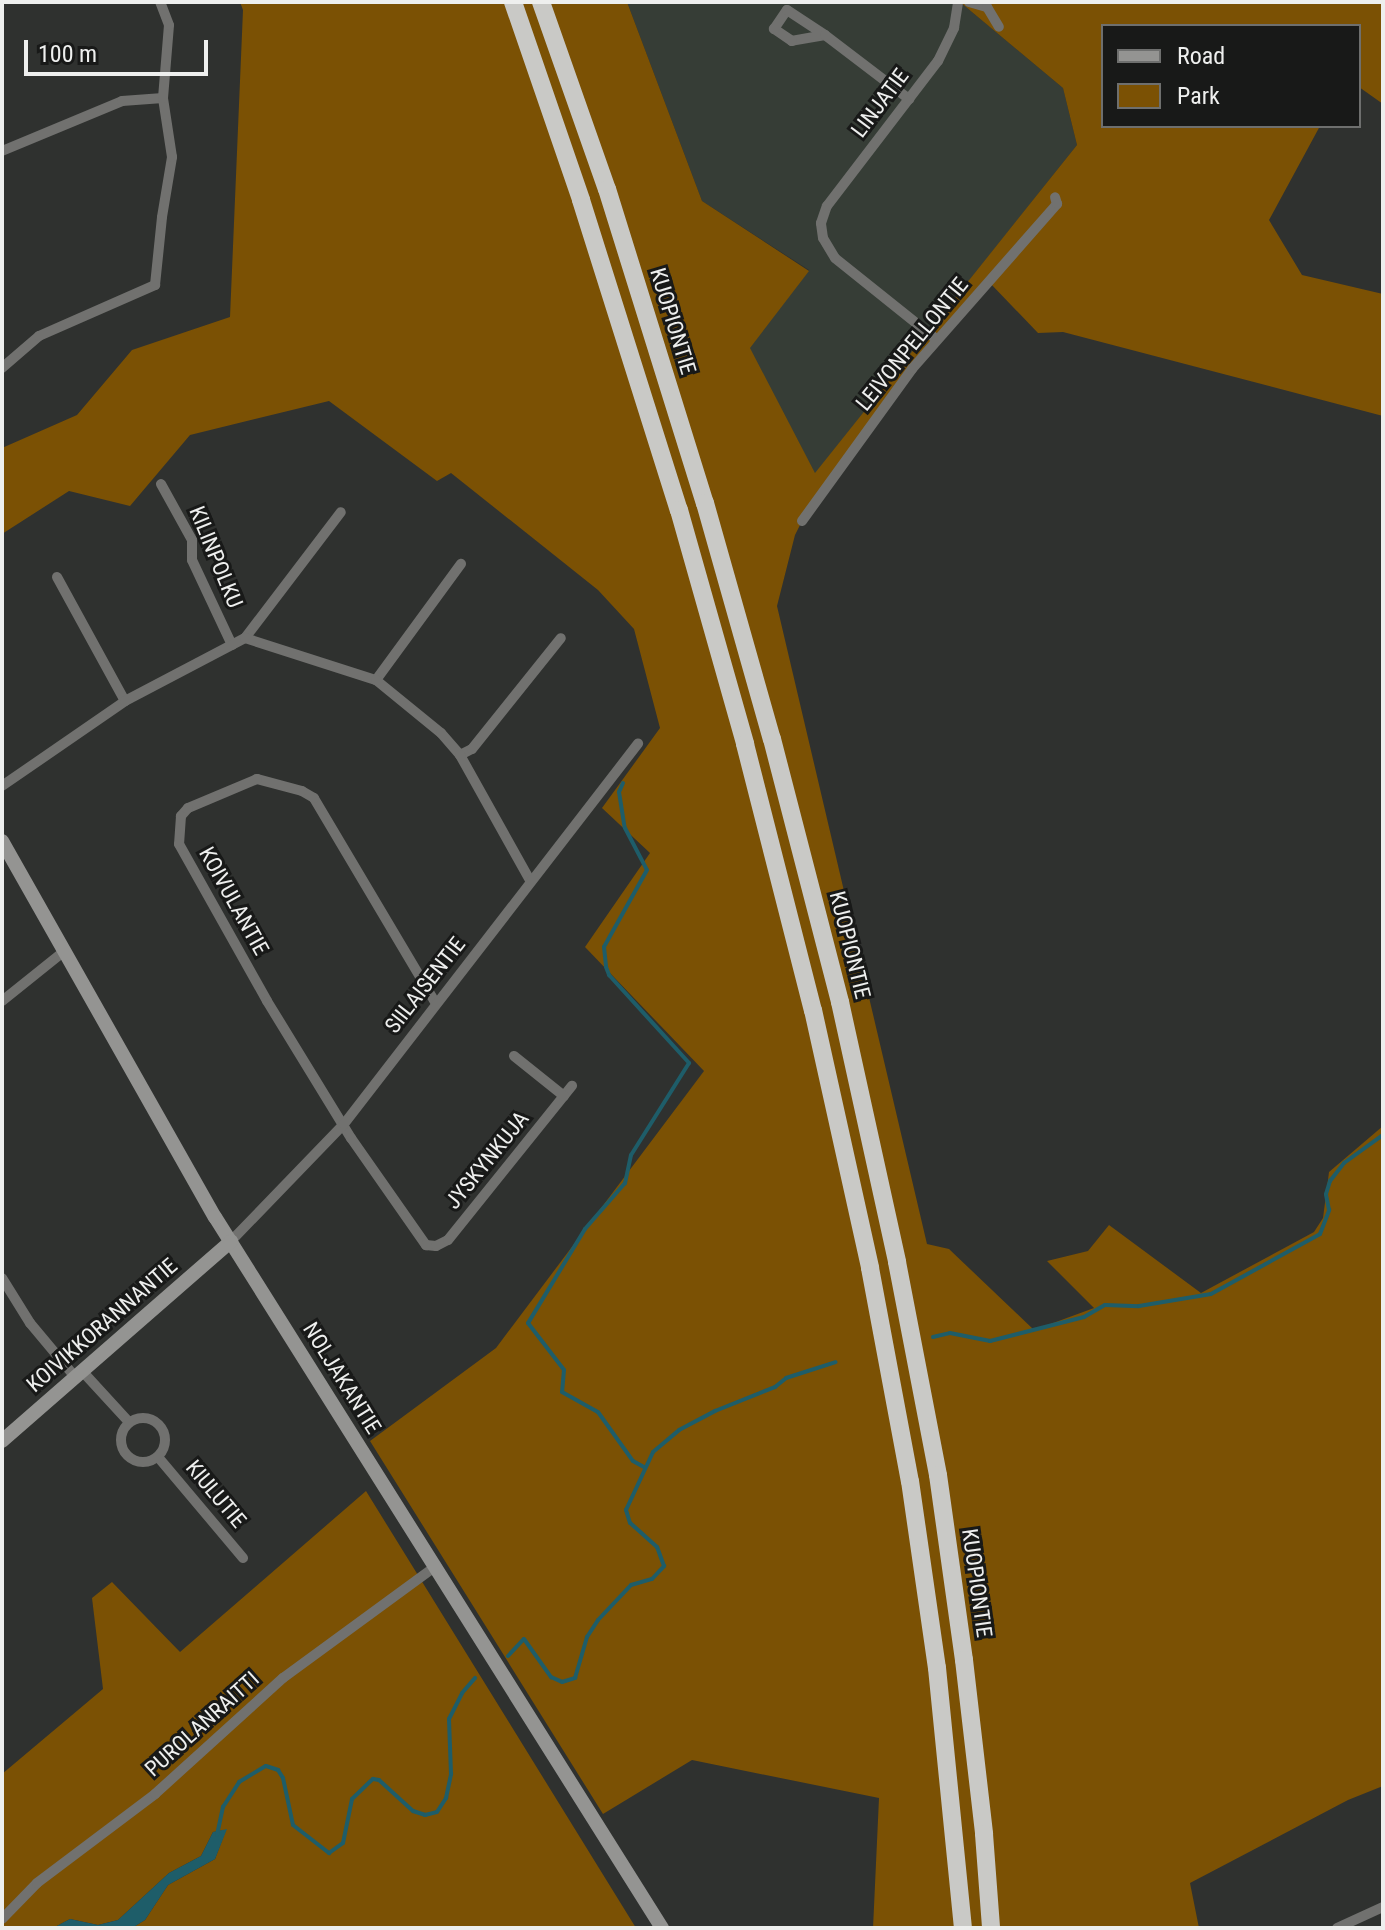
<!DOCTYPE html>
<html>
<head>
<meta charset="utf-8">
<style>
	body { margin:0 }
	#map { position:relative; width:1385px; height:1930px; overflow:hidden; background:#2f312f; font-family:"Roboto Condensed",sans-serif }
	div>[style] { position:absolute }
	.built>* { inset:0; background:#363d36 }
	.green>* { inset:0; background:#7b5104 }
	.water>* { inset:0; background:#1e5d69 }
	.stream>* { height:4px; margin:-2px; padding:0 2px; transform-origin:2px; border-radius:2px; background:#1e5d69 }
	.street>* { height:10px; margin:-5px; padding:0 5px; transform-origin:5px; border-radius:5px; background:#71716f }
	.street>.ring { margin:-5px; padding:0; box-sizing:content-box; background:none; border:10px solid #71716f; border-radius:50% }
	.secondary>* { height:14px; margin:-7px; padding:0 7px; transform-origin:7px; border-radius:7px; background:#949492 }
	.highway>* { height:18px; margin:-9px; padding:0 9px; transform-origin:9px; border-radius:9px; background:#c9c9c6 }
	span { translate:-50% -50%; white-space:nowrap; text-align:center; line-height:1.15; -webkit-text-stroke:6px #181918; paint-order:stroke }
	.street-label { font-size:22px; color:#eeefee }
	.frame { position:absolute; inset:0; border:4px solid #eeefee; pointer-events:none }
	.legend { position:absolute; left:1101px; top:24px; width:260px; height:104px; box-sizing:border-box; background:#181918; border:2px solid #6e6f6e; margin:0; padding:10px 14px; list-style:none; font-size:24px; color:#eeefee }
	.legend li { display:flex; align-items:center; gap:16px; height:40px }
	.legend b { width:40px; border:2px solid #6e6f6e }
	.scale { position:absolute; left:24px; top:40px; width:184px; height:36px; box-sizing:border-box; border:4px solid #eeefee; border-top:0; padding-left:10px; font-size:24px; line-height:28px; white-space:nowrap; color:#eeefee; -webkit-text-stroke:6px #181918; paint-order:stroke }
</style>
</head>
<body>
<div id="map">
	<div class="built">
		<div style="clip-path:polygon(627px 2px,960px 2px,1063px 88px,1077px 145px,815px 474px,749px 348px,809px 270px,702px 201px)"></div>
	</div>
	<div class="green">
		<div style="clip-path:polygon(240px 2px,627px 2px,702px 201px,809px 271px,750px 348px,815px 473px,1077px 145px,1063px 88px,960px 2px,1383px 2px,1383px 104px,1359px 87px,1359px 26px,1103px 26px,1103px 126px,1320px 126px,1269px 220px,1302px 275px,1383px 294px,1383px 416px,1063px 332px,1038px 333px,989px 282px,936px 339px,802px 521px,795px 535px,777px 606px,927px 1244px,949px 1249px,1034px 1330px,1094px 1308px,1047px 1261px,1088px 1251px,1109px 1225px,1201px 1293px,1314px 1232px,1323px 1218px,1329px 1172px,1383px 1126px,1383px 1786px,1348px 1800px,1190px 1883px,1199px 1928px,873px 1928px,879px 1798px,692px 1760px,603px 1814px,370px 1441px,496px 1348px,704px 1071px,585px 947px,650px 853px,602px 808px,660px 728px,634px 629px,598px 590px,451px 473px,437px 481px,329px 401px,190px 435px,130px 506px,69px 491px,2px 534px,2px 448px,77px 415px,132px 350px,230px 317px,243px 10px)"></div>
		<div style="clip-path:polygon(366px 1491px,636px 1928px,132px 1928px,145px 1920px,168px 1885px,215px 1859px,226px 1830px,213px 1832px,201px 1856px,169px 1873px,118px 1920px,98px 1925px,70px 1919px,53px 1928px,2px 1928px,2px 1774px,103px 1689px,92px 1598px,112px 1582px,180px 1652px)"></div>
	</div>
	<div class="water">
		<div style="clip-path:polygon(227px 1829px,215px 1859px,168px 1885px,145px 1920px,132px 1928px,53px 1928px,70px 1919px,98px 1925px,118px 1920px,169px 1873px,201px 1856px,213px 1832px)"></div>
	</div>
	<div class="stream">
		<div style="left:623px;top:783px;width:10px;rotate:114deg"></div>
		<div style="left:619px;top:792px;width:36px;rotate:81deg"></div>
		<div style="left:625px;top:828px;width:47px;rotate:62.4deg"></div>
		<div style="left:647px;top:870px;width:88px;rotate:119.2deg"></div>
		<div style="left:604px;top:947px;width:20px;rotate:84deg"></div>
		<div style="left:606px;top:967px;width:9px;rotate:69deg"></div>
		<div style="left:609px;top:975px;width:119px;rotate:47.7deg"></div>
		<div style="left:689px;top:1063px;width:109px;rotate:122.2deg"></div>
		<div style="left:631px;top:1155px;width:29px;rotate:102deg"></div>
		<div style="left:625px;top:1183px;width:61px;rotate:131deg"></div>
		<div style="left:585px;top:1229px;width:110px;rotate:121.2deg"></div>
		<div style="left:528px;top:1323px;width:59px;rotate:52.5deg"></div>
		<div style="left:564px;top:1370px;width:22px;rotate:95deg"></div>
		<div style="left:562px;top:1392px;width:41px;rotate:29.1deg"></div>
		<div style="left:598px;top:1412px;width:60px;rotate:54.5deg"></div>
		<div style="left:633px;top:1461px;width:13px;rotate:29deg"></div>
		<div style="left:933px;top:1337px;width:17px;rotate:-13deg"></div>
		<div style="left:950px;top:1333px;width:41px;rotate:11.3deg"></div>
		<div style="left:990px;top:1341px;width:97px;rotate:-14.3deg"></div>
		<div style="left:1084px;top:1317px;width:24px;rotate:-30deg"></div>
		<div style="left:1105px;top:1305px;width:34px;rotate:2deg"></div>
		<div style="left:1139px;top:1306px;width:73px;rotate:-9.5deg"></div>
		<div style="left:1211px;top:1294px;width:124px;rotate:-28.8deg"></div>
		<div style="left:1320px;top:1234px;width:26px;rotate:-69deg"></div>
		<div style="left:1329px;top:1210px;width:16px;rotate:-101deg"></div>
		<div style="left:1326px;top:1194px;width:14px;rotate:-73deg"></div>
		<div style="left:1330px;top:1181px;width:23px;rotate:-52deg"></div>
		<div style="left:1344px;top:1163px;width:48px;rotate:-35.7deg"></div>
		<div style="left:508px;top:1656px;width:23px;rotate:-47deg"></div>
		<div style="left:524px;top:1639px;width:47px;rotate:54.6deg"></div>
		<div style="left:551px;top:1677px;width:12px;rotate:24deg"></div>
		<div style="left:562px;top:1682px;width:14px;rotate:-17deg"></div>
		<div style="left:575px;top:1678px;width:43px;rotate:-73.7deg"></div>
		<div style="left:587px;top:1637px;width:20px;rotate:-57deg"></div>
		<div style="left:598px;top:1620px;width:48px;rotate:-46.7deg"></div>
		<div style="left:631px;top:1585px;width:22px;rotate:-16deg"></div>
		<div style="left:652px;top:1579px;width:18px;rotate:-47deg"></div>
		<div style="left:664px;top:1566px;width:20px;rotate:-110deg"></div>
		<div style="left:657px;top:1547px;width:36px;rotate:-138deg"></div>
		<div style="left:630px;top:1523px;width:14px;rotate:-107deg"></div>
		<div style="left:626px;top:1510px;width:64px;rotate:-65deg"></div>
		<div style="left:653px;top:1452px;width:34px;rotate:-40deg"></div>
		<div style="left:679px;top:1430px;width:41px;rotate:-27.8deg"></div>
		<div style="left:715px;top:1411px;width:65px;rotate:-21.8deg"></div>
		<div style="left:775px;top:1387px;width:14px;rotate:-39deg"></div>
		<div style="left:786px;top:1378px;width:52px;rotate:-17.7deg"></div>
		<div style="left:217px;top:1835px;width:29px;rotate:-78deg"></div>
		<div style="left:223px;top:1807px;width:30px;rotate:-57deg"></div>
		<div style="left:239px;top:1782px;width:31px;rotate:-31deg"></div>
		<div style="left:266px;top:1766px;width:13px;rotate:18deg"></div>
		<div style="left:278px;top:1770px;width:9px;rotate:58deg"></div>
		<div style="left:283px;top:1778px;width:48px;rotate:78deg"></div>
		<div style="left:293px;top:1825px;width:46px;rotate:37.9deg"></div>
		<div style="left:329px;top:1853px;width:17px;rotate:-36deg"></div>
		<div style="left:343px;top:1843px;width:45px;rotate:-78.4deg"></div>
		<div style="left:352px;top:1799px;width:29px;rotate:-44deg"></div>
		<div style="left:373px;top:1779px;width:6px;rotate:9deg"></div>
		<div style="left:379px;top:1780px;width:46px;rotate:42.4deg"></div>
		<div style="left:413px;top:1811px;width:13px;rotate:18deg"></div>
		<div style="left:425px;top:1815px;width:12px;rotate:-14deg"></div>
		<div style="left:437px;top:1812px;width:17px;rotate:-57deg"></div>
		<div style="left:446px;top:1798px;width:25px;rotate:-78deg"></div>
		<div style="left:451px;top:1774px;width:55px;rotate:-92.1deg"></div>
		<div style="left:449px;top:1719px;width:29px;rotate:-63deg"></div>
		<div style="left:462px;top:1693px;width:20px;rotate:-49deg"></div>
	</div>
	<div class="street">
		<div style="left:969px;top:2px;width:19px;rotate:16deg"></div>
		<div style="left:987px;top:7px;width:23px;rotate:59deg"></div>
		<div style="left:825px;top:35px;width:34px;rotate:170deg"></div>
		<div style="left:792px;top:41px;width:22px;rotate:-146deg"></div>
		<div style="left:774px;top:29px;width:23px;rotate:-56deg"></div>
		<div style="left:787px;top:10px;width:45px;rotate:33.3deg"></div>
		<div style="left:825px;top:35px;width:106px;rotate:37.3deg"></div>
		<div style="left:2px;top:151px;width:130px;rotate:-22.6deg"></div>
		<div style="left:122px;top:101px;width:41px;rotate:-4.2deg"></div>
		<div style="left:936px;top:339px;width:129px;rotate:-141.3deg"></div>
		<div style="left:835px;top:258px;width:23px;rotate:-121deg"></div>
		<div style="left:823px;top:238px;width:15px;rotate:-98deg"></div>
		<div style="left:821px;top:223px;width:18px;rotate:-71deg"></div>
		<div style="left:827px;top:206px;width:183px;rotate:-52.6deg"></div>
		<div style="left:938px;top:61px;width:37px;rotate:-64deg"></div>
		<div style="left:954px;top:28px;width:26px;rotate:-81deg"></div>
		<div style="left:2px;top:368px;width:49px;rotate:-40.9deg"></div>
		<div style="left:39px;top:336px;width:127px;rotate:-23.7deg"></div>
		<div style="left:155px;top:285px;width:68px;rotate:-84.1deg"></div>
		<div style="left:162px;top:217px;width:61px;rotate:-80.5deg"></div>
		<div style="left:172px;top:157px;width:60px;rotate:-98.7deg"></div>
		<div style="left:163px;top:98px;width:73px;rotate:-85.3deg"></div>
		<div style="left:169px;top:25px;width:25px;rotate:-111deg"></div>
		<div style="left:161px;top:484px;width:64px;rotate:61deg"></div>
		<div style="left:192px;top:540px;width:20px;rotate:90deg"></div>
		<div style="left:192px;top:560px;width:94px;rotate:64.8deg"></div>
		<div style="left:802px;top:521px;width:188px;rotate:-54.1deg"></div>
		<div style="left:912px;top:369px;width:220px;rotate:-48.7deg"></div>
		<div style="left:1057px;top:204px;width:7px;rotate:-106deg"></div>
		<div style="left:57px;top:577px;width:141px;rotate:61.3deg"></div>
		<div style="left:245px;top:638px;width:158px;rotate:-52.7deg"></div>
		<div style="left:376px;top:680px;width:144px;rotate:-53.8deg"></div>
		<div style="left:460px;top:755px;width:13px;rotate:-27deg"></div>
		<div style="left:472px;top:749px;width:142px;rotate:-51.3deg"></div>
		<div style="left:2px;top:786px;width:150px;rotate:-34.6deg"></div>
		<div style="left:125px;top:701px;width:136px;rotate:-27.7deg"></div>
		<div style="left:245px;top:638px;width:138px;rotate:17.8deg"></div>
		<div style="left:376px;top:680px;width:84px;rotate:39.2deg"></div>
		<div style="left:441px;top:733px;width:29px;rotate:49deg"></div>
		<div style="left:460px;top:755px;width:143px;rotate:60.8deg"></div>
		<div style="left:2px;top:1001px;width:77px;rotate:-38.7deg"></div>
		<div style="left:435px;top:1002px;width:237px;rotate:-120.7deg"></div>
		<div style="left:314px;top:798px;width:14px;rotate:-150deg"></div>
		<div style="left:302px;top:791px;width:47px;rotate:-165.1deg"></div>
		<div style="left:257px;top:779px;width:75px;rotate:157.2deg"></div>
		<div style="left:188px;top:808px;width:11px;rotate:131deg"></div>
		<div style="left:181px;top:816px;width:28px;rotate:94deg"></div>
		<div style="left:179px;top:844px;width:180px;rotate:60.7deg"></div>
		<div style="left:267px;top:1001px;width:161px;rotate:58.5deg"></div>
		<div style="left:351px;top:1138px;width:131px;rotate:55deg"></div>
		<div style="left:426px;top:1245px;width:10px;rotate:6deg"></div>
		<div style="left:436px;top:1246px;width:13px;rotate:-27deg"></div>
		<div style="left:448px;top:1240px;width:198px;rotate:-51.2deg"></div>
		<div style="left:514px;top:1056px;width:64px;rotate:38.7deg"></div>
		<div style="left:231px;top:1241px;width:163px;rotate:-46deg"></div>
		<div style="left:344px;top:1124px;width:481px;rotate:-52.3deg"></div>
		<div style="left:2px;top:1278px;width:53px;rotate:58.1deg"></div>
		<div style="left:30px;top:1323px;width:72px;rotate:50.1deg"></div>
		<div style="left:83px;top:1372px;width:68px;rotate:47.4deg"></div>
		<div class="ring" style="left:121px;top:1418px;width:34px;height:34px"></div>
		<div style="left:158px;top:1457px;width:132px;rotate:49.9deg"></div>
		<div style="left:2px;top:1919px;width:50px;rotate:-45.8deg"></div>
		<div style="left:37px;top:1883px;width:148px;rotate:-37deg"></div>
		<div style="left:155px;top:1794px;width:173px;rotate:-42.2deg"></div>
		<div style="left:283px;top:1678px;width:190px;rotate:-36.2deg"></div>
		<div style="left:1337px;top:1928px;width:51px;rotate:-24.5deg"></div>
	</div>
	<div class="secondary">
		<div style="left:2px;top:841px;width:432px;rotate:60.5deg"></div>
		<div style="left:215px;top:1217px;width:840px;rotate:57.84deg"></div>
		<div style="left:2px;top:1441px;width:304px;rotate:-41.1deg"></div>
	</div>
	<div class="highway">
		<div style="left:513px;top:2px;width:209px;rotate:71deg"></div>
		<div style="left:581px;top:200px;width:325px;rotate:72.5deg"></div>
		<div style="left:679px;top:510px;width:243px;rotate:74.2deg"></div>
		<div style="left:745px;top:744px;width:275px;rotate:75.7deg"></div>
		<div style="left:813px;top:1010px;width:264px;rotate:77.5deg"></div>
		<div style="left:870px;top:1268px;width:217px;rotate:79.4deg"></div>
		<div style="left:910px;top:1481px;width:189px;rotate:81.8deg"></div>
		<div style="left:937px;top:1668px;width:261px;rotate:84.3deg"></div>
		<div style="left:541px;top:2px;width:198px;rotate:70.6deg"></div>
		<div style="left:607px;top:189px;width:329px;rotate:72.7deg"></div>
		<div style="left:705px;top:503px;width:245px;rotate:74.2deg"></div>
		<div style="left:772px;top:739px;width:272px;rotate:75.5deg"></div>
		<div style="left:840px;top:1002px;width:266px;rotate:77.6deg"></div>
		<div style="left:897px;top:1262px;width:217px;rotate:79.1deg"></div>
		<div style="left:938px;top:1475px;width:187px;rotate:82deg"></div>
		<div style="left:964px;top:1660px;width:175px;rotate:83.4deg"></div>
		<div style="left:984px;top:1834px;width:94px;rotate:85.7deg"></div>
	</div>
	<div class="street-label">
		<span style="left:880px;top:103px;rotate:-53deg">LINJATIE</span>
		<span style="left:673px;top:321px;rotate:73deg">KUOPIONTIE</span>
		<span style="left:912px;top:344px;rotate:-51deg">LEIVONPELLONTIE</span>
		<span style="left:216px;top:557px;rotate:68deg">KILINPOLKU</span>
		<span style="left:234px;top:901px;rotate:61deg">KOIVULANTIE</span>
		<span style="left:850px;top:945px;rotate:76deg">KUOPIONTIE</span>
		<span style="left:425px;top:985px;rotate:-52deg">SIILAISENTIE</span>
		<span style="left:487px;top:1160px;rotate:-51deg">JYSKYNKUJA</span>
		<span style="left:102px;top:1325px;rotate:-41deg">KOIVIKKORANNANTIE</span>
		<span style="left:342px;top:1378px;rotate:58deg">NOLJAKANTIE</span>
		<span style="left:216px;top:1494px;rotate:50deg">KIULUTIE</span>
		<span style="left:977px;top:1583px;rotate:82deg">KUOPIONTIE</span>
		<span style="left:202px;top:1724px;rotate:-42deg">PUROLANRAITTI</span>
	</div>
	<div class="frame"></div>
	<ul class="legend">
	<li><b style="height:10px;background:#949492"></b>Road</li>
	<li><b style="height:22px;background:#7b5104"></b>Park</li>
	</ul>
	<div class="scale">100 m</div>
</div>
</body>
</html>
